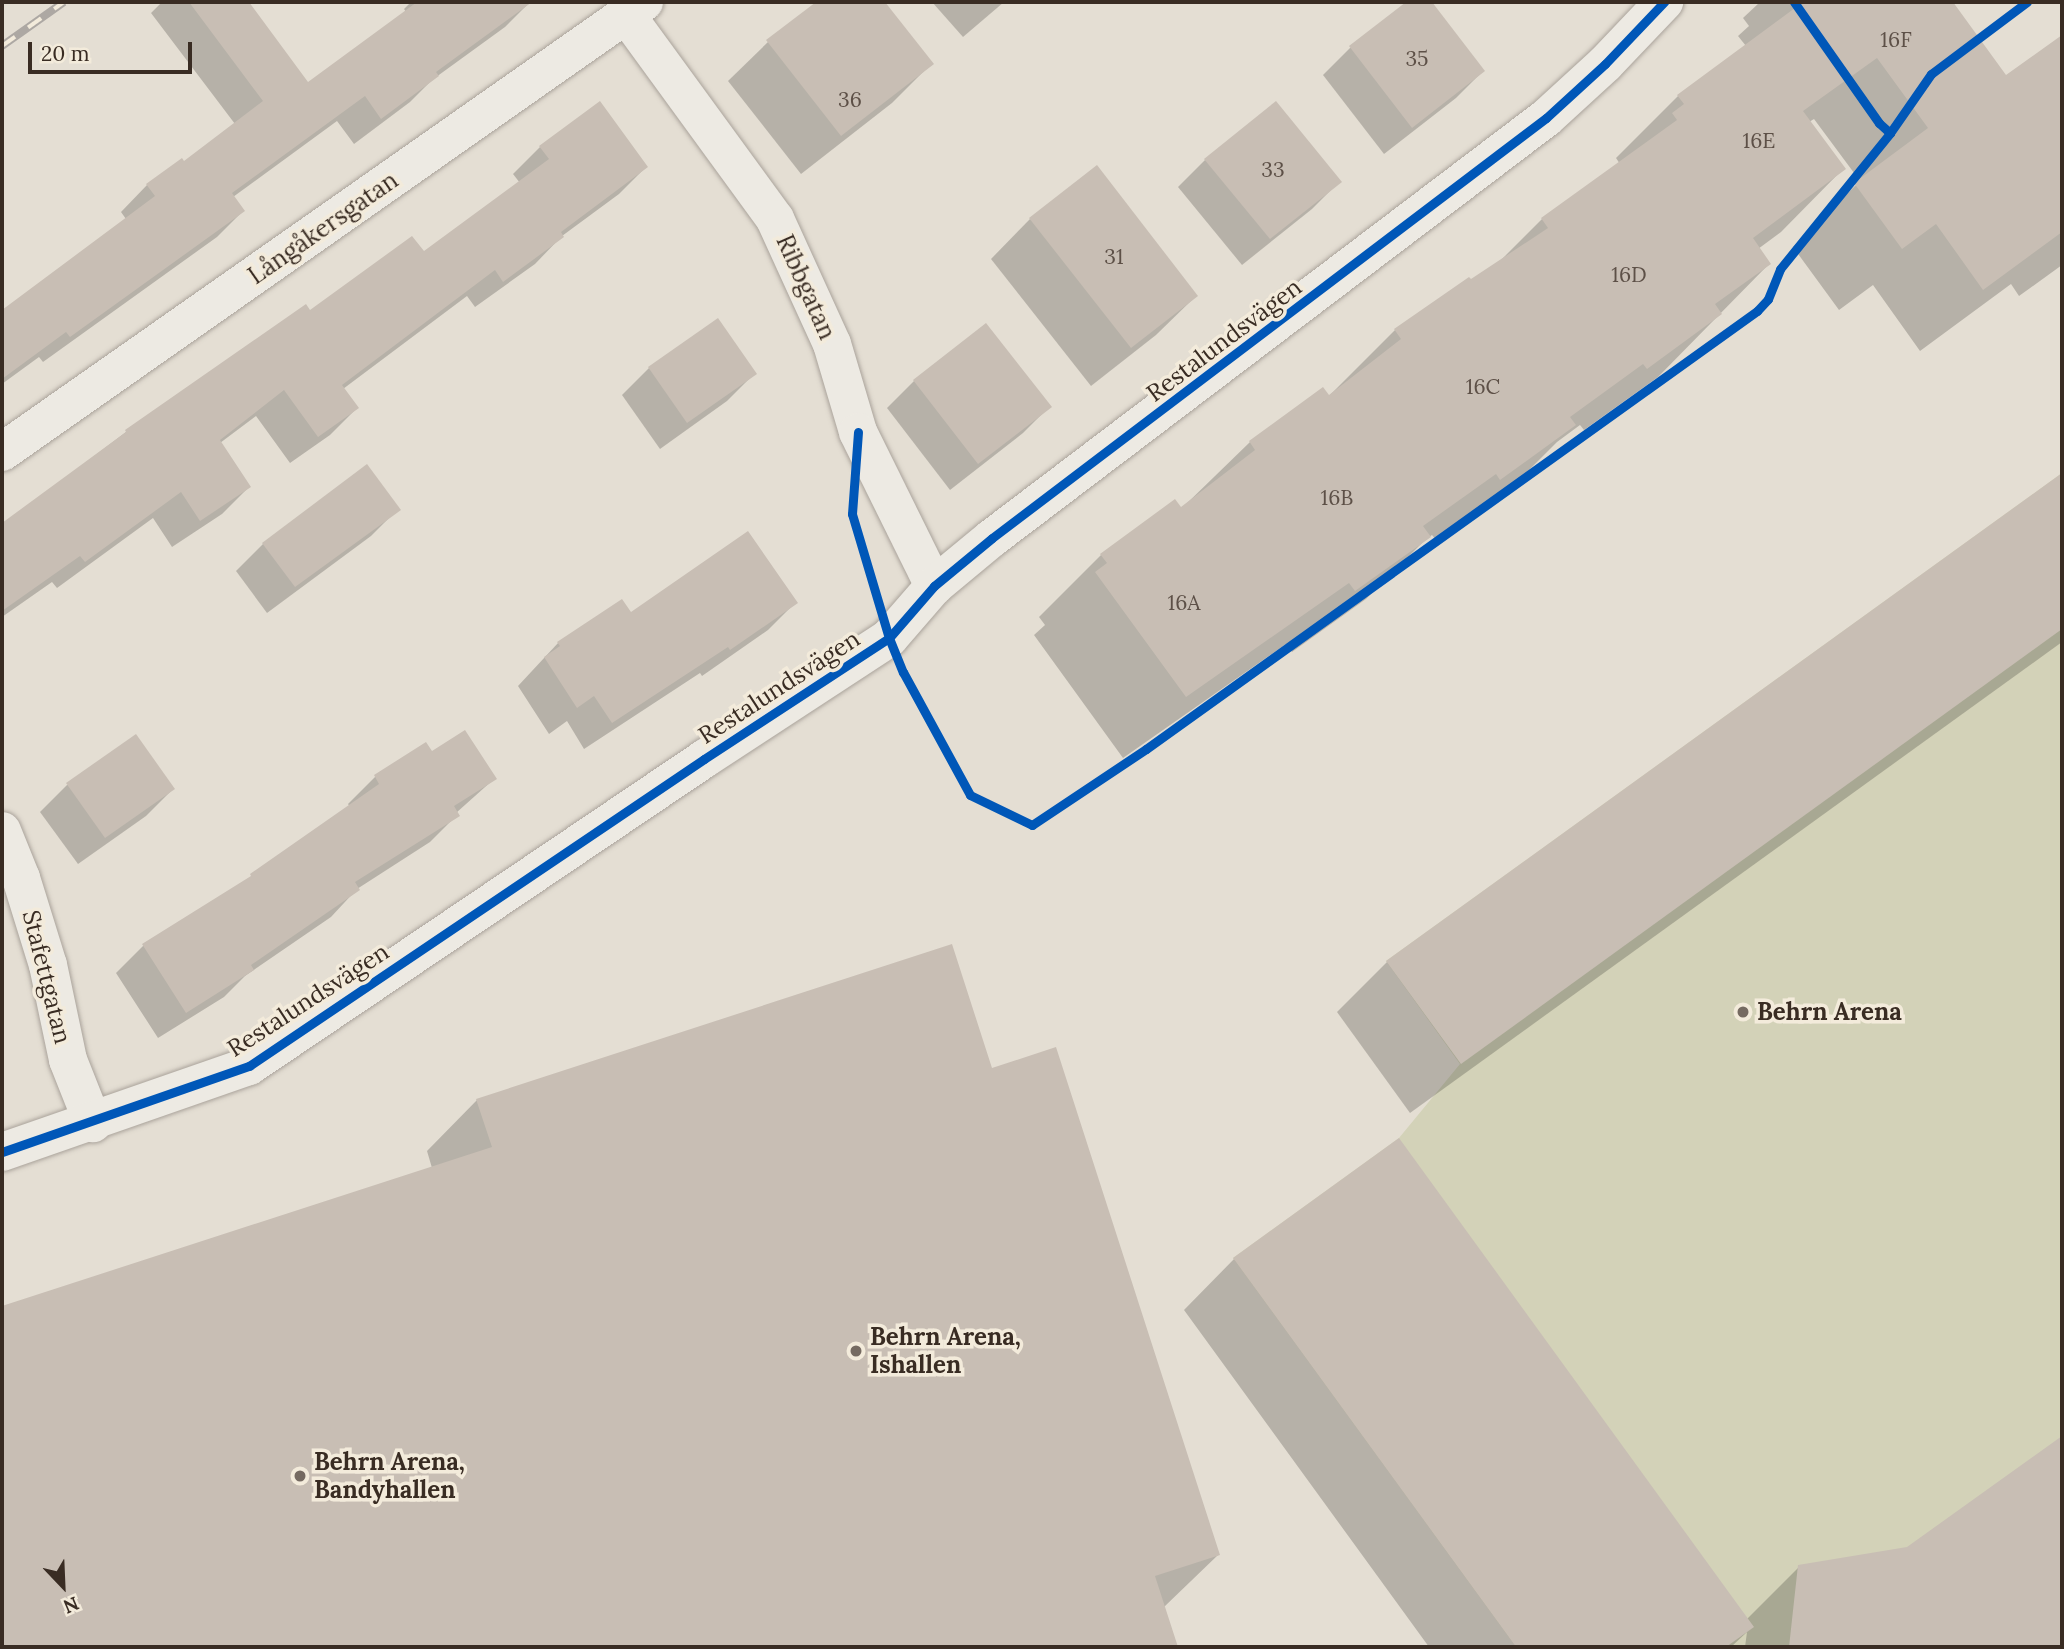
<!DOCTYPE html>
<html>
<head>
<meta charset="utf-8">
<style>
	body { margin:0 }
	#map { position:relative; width:2064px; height:1649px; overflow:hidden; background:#e4ded3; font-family:Lora,serif }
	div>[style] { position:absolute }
	.green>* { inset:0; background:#d3d2b8 }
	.shadow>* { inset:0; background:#0003 }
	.building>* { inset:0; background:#c8beb4 }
	.roads { filter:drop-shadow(0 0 2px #aaa39b) drop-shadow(0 0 2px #aaa39b) }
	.minor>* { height:38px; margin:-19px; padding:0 19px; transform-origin:19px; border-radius:19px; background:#edeae3 }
	.rail>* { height:8px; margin-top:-4px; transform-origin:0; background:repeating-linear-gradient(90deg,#f3ebdb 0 16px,#ada8a3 0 32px); box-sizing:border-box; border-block:2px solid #ada8a3 }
	.cycleway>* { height:9px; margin:-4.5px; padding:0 4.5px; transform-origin:4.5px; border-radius:4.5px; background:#0057b8 }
	.dots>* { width:19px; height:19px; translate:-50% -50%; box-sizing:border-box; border:4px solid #f3ebdb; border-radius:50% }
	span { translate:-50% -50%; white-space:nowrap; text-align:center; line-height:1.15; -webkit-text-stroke:7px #f3ebdb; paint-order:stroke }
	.number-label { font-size:21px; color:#5d5047 }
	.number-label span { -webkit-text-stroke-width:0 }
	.street-label { font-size:24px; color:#392c23 }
	.poi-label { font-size:24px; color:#392c23; font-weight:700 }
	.left { translate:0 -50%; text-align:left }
	.frame { position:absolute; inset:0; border:4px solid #392c23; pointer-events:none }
	.north { position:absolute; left:28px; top:1551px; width:70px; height:70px; -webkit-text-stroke:5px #f3ebdb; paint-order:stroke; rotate:157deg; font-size:19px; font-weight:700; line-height:28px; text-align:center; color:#392c23 }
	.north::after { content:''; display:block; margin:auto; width:24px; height:32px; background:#392c23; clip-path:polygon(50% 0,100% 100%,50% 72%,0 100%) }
	.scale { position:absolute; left:28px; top:42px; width:164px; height:32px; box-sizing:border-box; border:4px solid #392c23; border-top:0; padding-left:9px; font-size:21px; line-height:24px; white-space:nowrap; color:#392c23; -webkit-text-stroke:5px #f3ebdb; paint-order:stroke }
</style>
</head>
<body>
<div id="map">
	<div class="green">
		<div style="clip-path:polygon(2062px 473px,2062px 1647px,1516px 1647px,1233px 1258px,1399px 1138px,1460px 1064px,1386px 961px)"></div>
	</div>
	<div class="shadow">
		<div style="clip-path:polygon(162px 2px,247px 2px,308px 84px,406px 12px,404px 9px,411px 2px,530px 2px,505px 27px,432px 80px,410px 102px,354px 144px,337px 121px,233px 197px,243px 211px,217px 237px,43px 362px,39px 357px,2px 384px,2px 312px,126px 219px,121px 212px,147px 185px,184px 163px,235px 124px,151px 13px)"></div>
		<div style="clip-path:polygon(819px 2px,883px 2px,931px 64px,892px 103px,801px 174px,728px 81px,768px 42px)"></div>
		<div style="clip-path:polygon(932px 2px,1004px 2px,963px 37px)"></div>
		<div style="clip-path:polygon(1409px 2px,1430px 2px,1483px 71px,1456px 98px,1384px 154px,1323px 75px,1350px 48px)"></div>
		<div style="clip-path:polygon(1760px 2px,1951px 2px,2006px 77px,2062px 37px,2062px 265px,2019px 296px,2011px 284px,1920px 351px,1873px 285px,1839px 310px,1793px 247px,1860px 181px,1814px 119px,1809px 122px,1843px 169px,1781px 232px,1758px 249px,1769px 264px,1658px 377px,1584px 430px,1580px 425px,1557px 442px,1512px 487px,1437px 541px,1432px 535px,1425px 540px,1366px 599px,1292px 652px,1286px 644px,1123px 758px,1034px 635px,1045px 625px,1039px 617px,1101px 555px,1180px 510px,1250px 442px,1328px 397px,1395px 330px,1498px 263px,1542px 219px,1620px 164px,1616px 158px,1678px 96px,1746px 46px,1738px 36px,1749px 26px,1743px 18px)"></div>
		<div style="clip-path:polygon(540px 147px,646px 167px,619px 194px,562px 236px,535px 264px,475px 307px,467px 296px,343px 389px,357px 408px,330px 435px,290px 463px,256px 416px,220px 443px,249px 487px,222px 514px,172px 547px,153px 518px,57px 588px,52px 582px,2px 617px,2px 526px,126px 432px,310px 312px,423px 254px,520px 183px,513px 174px)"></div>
		<div style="clip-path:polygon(1205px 160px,1339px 182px,1312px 209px,1242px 265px,1178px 187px)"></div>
		<div style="clip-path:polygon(1030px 219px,1196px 296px,1156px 335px,1091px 386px,991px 259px)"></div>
		<div style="clip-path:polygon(986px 325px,1050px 406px,1023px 433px,950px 490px,887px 408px,914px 381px)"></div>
		<div style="clip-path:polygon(649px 368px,754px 374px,727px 401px,660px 449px,622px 395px)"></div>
		<div style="clip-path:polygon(2062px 475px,2062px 642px,1410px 1113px,1337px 1012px,1387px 962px)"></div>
		<div style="clip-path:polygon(398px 509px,371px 536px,267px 613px,236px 571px,263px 544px)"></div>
		<div style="clip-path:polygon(795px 603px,768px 630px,702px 676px,700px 673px,584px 749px,567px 721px,549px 734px,518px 686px,558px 643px,630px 615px)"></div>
		<div style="clip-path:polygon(426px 744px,432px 753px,494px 779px,456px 813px,457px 815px,430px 842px,357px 889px,331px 917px,245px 976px,224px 997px,158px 1038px,116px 973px,143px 946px,243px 883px,350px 807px,348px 804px,375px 777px)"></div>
		<div style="clip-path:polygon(67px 785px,173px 789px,146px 816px,78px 864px,40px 812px)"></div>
		<div style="clip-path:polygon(991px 1070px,1218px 1555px,1164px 1607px,1176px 1647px,2px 1647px,2px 1307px,432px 1168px,427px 1151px,477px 1100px)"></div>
		<div style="clip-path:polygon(1234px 1259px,1747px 1619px,1799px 1567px,1908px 1549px,2062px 1438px,2062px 1647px,1745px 1647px,1747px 1632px,1731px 1647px,1429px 1647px,1184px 1310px)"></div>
	</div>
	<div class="building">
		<div style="clip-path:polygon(189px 2px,249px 2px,308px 82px,417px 2px,532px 2px,436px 72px,439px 76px,381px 119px,365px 96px,232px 193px,245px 211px,70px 337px,66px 332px,2px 379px,2px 310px,155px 196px,146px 184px,182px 158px,184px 161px,263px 101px)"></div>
		<div style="clip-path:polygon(816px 2px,885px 2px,934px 64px,841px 136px,766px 40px)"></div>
		<div style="clip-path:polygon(1406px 2px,1432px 2px,1485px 71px,1412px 128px,1349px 46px)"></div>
		<div style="clip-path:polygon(1803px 2px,1953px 2px,2006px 75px,2062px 35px,2062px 232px,1983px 290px,1936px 224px,1902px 249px,1854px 183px,1928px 128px,1877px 58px,1803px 111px,1846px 169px,1753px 238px,1771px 264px,1715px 304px,1722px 314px,1647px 369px,1643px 364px,1570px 417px,1576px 425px,1500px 480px,1496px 474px,1423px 526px,1431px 537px,1355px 591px,1349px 583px,1186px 697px,1095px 572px,1107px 563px,1100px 554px,1175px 499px,1181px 507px,1255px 450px,1249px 441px,1323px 387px,1329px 395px,1401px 339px,1394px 329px,1469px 277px,1471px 279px,1548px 228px,1541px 218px,1677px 120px,1672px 113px,1684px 104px,1677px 95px)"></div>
		<div style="clip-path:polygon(600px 101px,648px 167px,561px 232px,564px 237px,503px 282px,495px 270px,342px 385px,359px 408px,318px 437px,284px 390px,220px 440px,251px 487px,200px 521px,181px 492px,85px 562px,80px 556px,2px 611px,2px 523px,126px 432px,125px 430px,306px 304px,310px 310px,412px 236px,424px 251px,549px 159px,539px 146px)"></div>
		<div style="clip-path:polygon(1276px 101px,1342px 182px,1270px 239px,1204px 159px)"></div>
		<div style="clip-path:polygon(1097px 165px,1198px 296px,1131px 348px,1029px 218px)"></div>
		<div style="clip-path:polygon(718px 318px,757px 374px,687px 423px,648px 367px)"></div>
		<div style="clip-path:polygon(986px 323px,1052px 407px,978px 464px,913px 380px)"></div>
		<div style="clip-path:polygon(367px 464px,401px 510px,295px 587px,262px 543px)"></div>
		<div style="clip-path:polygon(2062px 473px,2062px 629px,1461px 1064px,1386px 961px)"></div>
		<div style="clip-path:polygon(748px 531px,798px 603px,730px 650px,728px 647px,612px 723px,594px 696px,577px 708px,544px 657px,560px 646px,557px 642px,622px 599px,631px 612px)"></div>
		<div style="clip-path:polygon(465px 730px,497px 779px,454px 806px,460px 816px,355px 882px,360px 890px,251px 965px,254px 970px,186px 1013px,142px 944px,251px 876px,250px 874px,379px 784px,374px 775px,426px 742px,432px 751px)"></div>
		<div style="clip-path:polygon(136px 734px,175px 789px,105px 838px,66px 783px)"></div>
		<div style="clip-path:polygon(952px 944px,992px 1068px,1056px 1047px,1220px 1555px,1155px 1576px,1178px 1647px,2px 1647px,2px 1306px,492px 1147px,476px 1099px)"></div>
		<div style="clip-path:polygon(1399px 1138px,1754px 1627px,1726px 1647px,1516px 1647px,1233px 1258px)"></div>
		<div style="clip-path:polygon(2062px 1436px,2062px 1647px,1789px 1647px,1798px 1565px,1907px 1547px)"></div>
	</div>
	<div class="roads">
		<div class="minor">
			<div style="left:627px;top:16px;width:251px;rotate:53.9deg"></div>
			<div style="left:775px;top:219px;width:137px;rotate:65.5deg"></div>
			<div style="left:832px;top:344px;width:92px;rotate:73.5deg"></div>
			<div style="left:858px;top:432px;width:172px;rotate:63.7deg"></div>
			<div style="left:2px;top:452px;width:784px;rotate:-35.03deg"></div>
			<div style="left:2px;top:831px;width:51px;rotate:68deg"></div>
			<div style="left:21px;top:878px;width:91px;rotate:72.8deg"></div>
			<div style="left:48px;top:965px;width:97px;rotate:78.1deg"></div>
			<div style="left:68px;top:1060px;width:68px;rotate:68.4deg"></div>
			<div style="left:2px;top:1152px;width:262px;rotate:-19.2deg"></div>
			<div style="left:249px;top:1066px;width:549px;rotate:-34.01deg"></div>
			<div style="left:704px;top:759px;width:221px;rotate:-33.2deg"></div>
			<div style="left:889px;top:638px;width:69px;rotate:-49.1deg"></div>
			<div style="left:934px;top:586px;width:75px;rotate:-39.6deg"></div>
			<div style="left:992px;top:538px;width:695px;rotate:-37.17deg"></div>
			<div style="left:1546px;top:118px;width:80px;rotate:-42.5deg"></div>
			<div style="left:1605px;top:64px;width:86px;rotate:-46.4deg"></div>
		</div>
	</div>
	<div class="rail">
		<div style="left:2px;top:46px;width:76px;rotate:-35.4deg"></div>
	</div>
	<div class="cycleway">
		<div style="left:1794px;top:2px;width:148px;rotate:54.9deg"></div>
		<div style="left:1879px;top:123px;width:15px;rotate:42deg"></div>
		<div style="left:858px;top:432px;width:82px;rotate:94.2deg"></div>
		<div style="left:852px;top:514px;width:129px;rotate:73.4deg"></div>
		<div style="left:889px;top:638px;width:37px;rotate:68deg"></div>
		<div style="left:903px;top:672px;width:140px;rotate:61.4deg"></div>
		<div style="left:970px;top:795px;width:69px;rotate:25.8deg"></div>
		<div style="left:1032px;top:825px;width:137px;rotate:-33.7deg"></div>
		<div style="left:1146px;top:749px;width:752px;rotate:-35.64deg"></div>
		<div style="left:1757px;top:311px;width:16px;rotate:-47deg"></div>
		<div style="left:1768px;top:299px;width:32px;rotate:-68deg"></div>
		<div style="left:1780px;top:269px;width:175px;rotate:-51deg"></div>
		<div style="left:1890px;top:133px;width:72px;rotate:-55.2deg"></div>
		<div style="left:1931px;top:74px;width:120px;rotate:-36.9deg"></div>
		<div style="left:2px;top:1152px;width:262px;rotate:-19.2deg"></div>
		<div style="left:249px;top:1066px;width:549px;rotate:-34.01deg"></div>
		<div style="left:704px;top:759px;width:221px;rotate:-33.2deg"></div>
		<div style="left:889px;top:638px;width:69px;rotate:-49.1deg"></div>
		<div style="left:934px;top:586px;width:75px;rotate:-39.6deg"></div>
		<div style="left:992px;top:538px;width:695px;rotate:-37.17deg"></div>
		<div style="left:1546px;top:118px;width:80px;rotate:-42.5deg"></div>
		<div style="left:1605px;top:64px;width:86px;rotate:-46.4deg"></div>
	</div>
	<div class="dots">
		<div style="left:1743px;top:1012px;background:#756a61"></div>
		<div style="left:856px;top:1351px;background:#756a61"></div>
		<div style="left:300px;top:1476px;background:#756a61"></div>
	</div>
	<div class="number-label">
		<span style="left:1896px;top:40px">16F</span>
		<span style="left:1417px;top:59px">35</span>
		<span style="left:850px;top:100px">36</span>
		<span style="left:1759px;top:141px">16E</span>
		<span style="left:1273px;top:170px">33</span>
		<span style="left:1114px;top:257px">31</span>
		<span style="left:1629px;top:275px">16D</span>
		<span style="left:1483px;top:387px">16C</span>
		<span style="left:1337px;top:498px">16B</span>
		<span style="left:1184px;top:603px">16A</span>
	</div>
	<div class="street-label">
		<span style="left:323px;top:228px;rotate:-35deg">Långåkersgatan</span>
		<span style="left:806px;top:287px;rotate:66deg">Ribbgatan</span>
		<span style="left:1224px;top:340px;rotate:-37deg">Restalundsvägen</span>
		<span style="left:779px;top:687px;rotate:-33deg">Restalundsvägen</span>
		<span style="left:47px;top:977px;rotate:76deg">Stafettgatan</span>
		<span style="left:308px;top:1000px;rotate:-33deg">Restalundsvägen</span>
	</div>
	<div class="poi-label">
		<span class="left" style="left:1757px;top:1012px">Behrn Arena</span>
		<span class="left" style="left:870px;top:1351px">Behrn Arena,<br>Ishallen</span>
		<span class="left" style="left:314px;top:1476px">Behrn Arena,<br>Bandyhallen</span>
	</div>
	<div class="frame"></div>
	<div class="north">N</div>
	<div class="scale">20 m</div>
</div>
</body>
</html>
